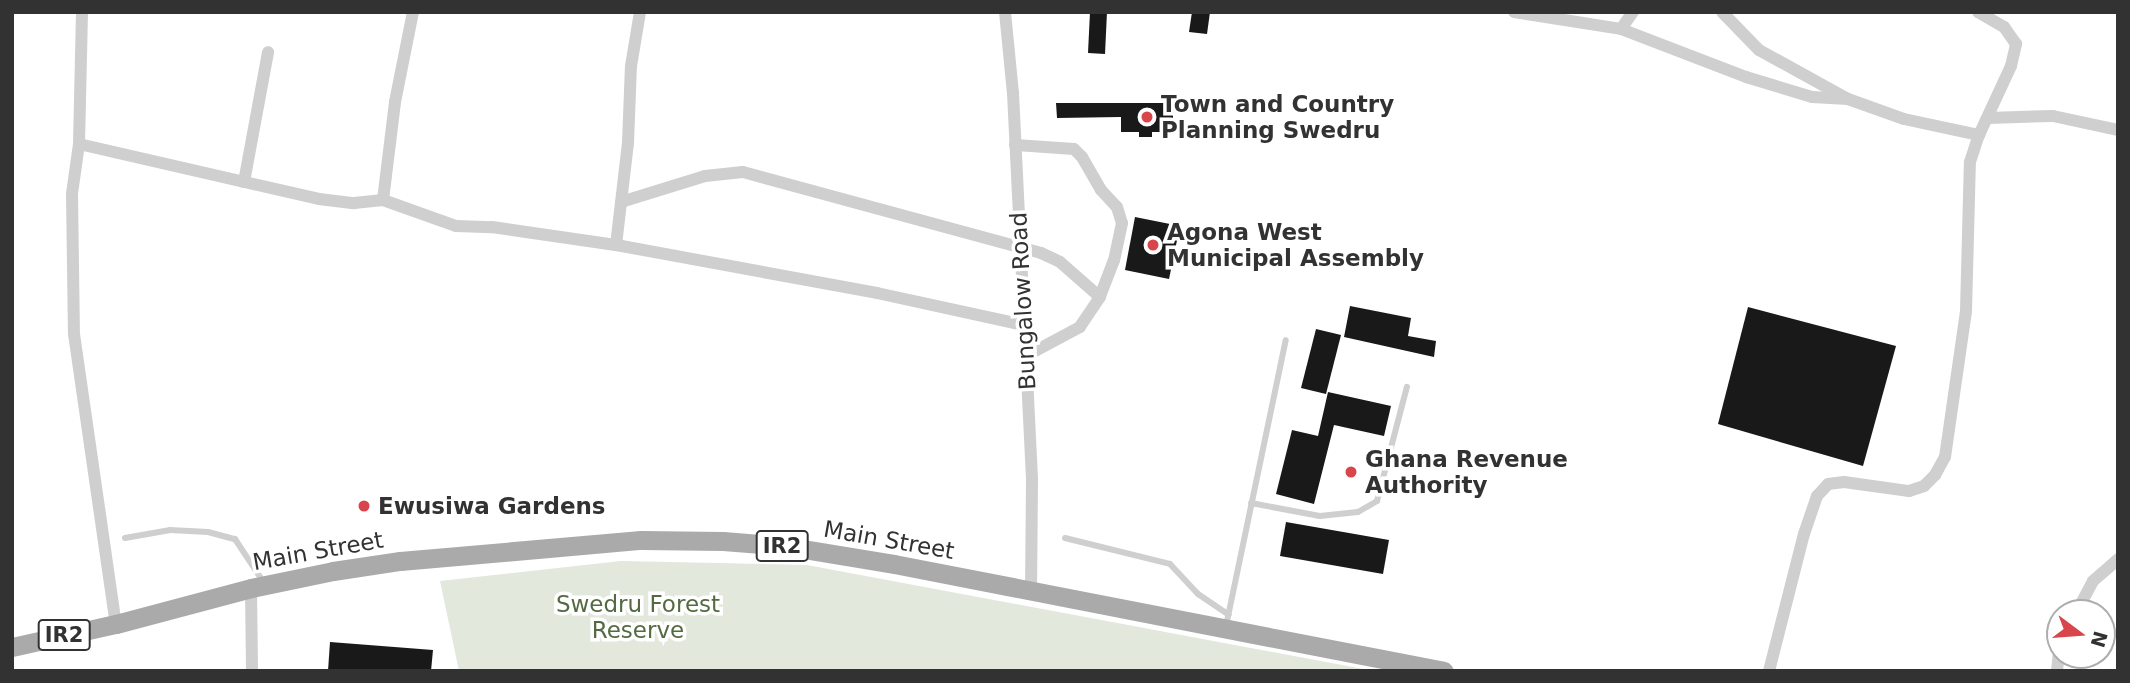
<!DOCTYPE html>
<html>
<head>
<meta charset="utf-8">
<style>
	body { margin:0 }
	#map { position:relative; width:2130px; height:683px; overflow:hidden; background:#fff; font-family:"DejaVu Sans",sans-serif }
	div>[style] { position:absolute }
	.green>* { inset:0; background:#e2e8dc }
	.building>* { inset:0; background:#191919 }
	.service>* { height:6px; margin:-3px; padding:0 3px; transform-origin:3px; border-radius:3px; background:#cfcfcf }
	.minor>* { height:12px; margin:-6px; padding:0 6px; transform-origin:6px; border-radius:6px; background:#cfcfcf }
	.primary>* { height:19px; margin:-9.5px; padding:0 9.5px; transform-origin:9.5px; border-radius:9.5px; background:#aaa }
	.dots>* { width:19px; height:19px; translate:-50% -50%; box-sizing:border-box; border:4px solid #fff; border-radius:50% }
	span { translate:-50% -50%; white-space:nowrap; text-align:center; line-height:1.15; -webkit-text-stroke:7px #fff; paint-order:stroke }
	.shield-label span { padding:2px 5px; background:#fff; border:2px solid; border-radius:5px; -webkit-text-stroke-width:0 }
	.shield-label { font-size:21px; color:#323232; font-weight:700 }
	.poi-label { font-size:23px; color:#323232; font-weight:700 }
	.left { translate:0 -50%; text-align:left }
	.street-label { font-size:23px; color:#323232 }
	.park-label { font-size:23px; color:#546b42 }
	.frame { position:absolute; inset:0; border:14px solid #323232; pointer-events:none }
	.north { position:absolute; left:2046px; top:599px; width:70px; height:70px; box-sizing:border-box; background:#fff; border:2px solid #adadad; border-radius:50%; rotate:106deg; font-size:19px; font-weight:700; line-height:28px; text-align:center; color:#323232 }
	.north::after { content:''; display:block; margin:auto; width:24px; height:32px; background:#d8464c; clip-path:polygon(50% 0,100% 100%,50% 72%,0 100%) }
</style>
</head>
<body>
<div id="map">
	<div class="green">
		<div style="clip-path:polygon(621px 561px,807px 565px,1374px 671px,459px 671px,440px 581px)"></div>
	</div>
	<div class="building">
		<div style="clip-path:polygon(1090px 12px,1107px 12px,1105px 54px,1088px 53px)"></div>
		<div style="clip-path:polygon(1192px 12px,1210px 12px,1207px 34px,1189px 32px)"></div>
		<div style="clip-path:polygon(1056px 103px,1173px 103px,1173px 132px,1152px 132px,1152px 137px,1139px 137px,1139px 132px,1121px 132px,1121px 117px,1057px 118px)"></div>
		<div style="clip-path:polygon(1135px 217px,1180px 226px,1169px 279px,1125px 270px)"></div>
		<div style="clip-path:polygon(1350px 306px,1411px 318px,1408px 336px,1436px 341px,1434px 357px,1344px 337px)"></div>
		<div style="clip-path:polygon(1748px 307px,1896px 346px,1863px 466px,1718px 424px)"></div>
		<div style="clip-path:polygon(1316px 329px,1341px 335px,1326px 394px,1301px 388px)"></div>
		<div style="clip-path:polygon(1328px 392px,1391px 406px,1384px 436px,1334px 425px,1314px 504px,1276px 494px,1292px 430px,1318px 436px)"></div>
		<div style="clip-path:polygon(1286px 522px,1389px 540px,1383px 574px,1280px 556px)"></div>
		<div style="clip-path:polygon(330px 642px,433px 650px,431px 671px,328px 671px)"></div>
	</div>
	<div class="service">
		<div style="left:1251px;top:503px;width:70px;rotate:10.7deg"></div>
		<div style="left:1320px;top:516px;width:38px;rotate:-6deg"></div>
		<div style="left:1358px;top:512px;width:22px;rotate:-30deg"></div>
		<div style="left:1377px;top:501px;width:118px;rotate:-75.3deg"></div>
		<div style="left:125px;top:538px;width:46px;rotate:-10.1deg"></div>
		<div style="left:170px;top:530px;width:38px;rotate:3deg"></div>
		<div style="left:208px;top:532px;width:28px;rotate:15deg"></div>
		<div style="left:235px;top:539px;width:53px;rotate:56.6deg"></div>
		<div style="left:1065px;top:538px;width:108px;rotate:13.9deg"></div>
		<div style="left:1170px;top:564px;width:41px;rotate:47deg"></div>
		<div style="left:1198px;top:594px;width:37px;rotate:34deg"></div>
		<div style="left:1226px;top:626px;width:292px;rotate:-78.2deg"></div>
	</div>
	<div class="minor">
		<div style="left:82px;top:12px;width:132px;rotate:91.3deg"></div>
		<div style="left:79px;top:144px;width:50px;rotate:98deg"></div>
		<div style="left:72px;top:194px;width:140px;rotate:89.2deg"></div>
		<div style="left:74px;top:334px;width:293px;rotate:81.8deg"></div>
		<div style="left:1005px;top:12px;width:81px;rotate:84.4deg"></div>
		<div style="left:1013px;top:93px;width:263px;rotate:87.2deg"></div>
		<div style="left:1026px;top:356px;width:124px;rotate:87.2deg"></div>
		<div style="left:1032px;top:480px;width:111px;rotate:90.5deg"></div>
		<div style="left:1514px;top:12px;width:108px;rotate:9deg"></div>
		<div style="left:1621px;top:29px;width:134px;rotate:21deg"></div>
		<div style="left:1746px;top:77px;width:69px;rotate:16.9deg"></div>
		<div style="left:1812px;top:97px;width:36px;rotate:3deg"></div>
		<div style="left:1722px;top:12px;width:53px;rotate:45.8deg"></div>
		<div style="left:1759px;top:50px;width:102px;rotate:28.8deg"></div>
		<div style="left:1848px;top:99px;width:59px;rotate:19.7deg"></div>
		<div style="left:1904px;top:119px;width:77px;rotate:12deg"></div>
		<div style="left:1621px;top:29px;width:21px;rotate:-55deg"></div>
		<div style="left:1988px;top:118px;width:65px;rotate:-1.8deg"></div>
		<div style="left:2053px;top:116px;width:66px;rotate:12.2deg"></div>
		<div style="left:79px;top:144px;width:246px;rotate:12.9deg"></div>
		<div style="left:319px;top:199px;width:35px;rotate:7deg"></div>
		<div style="left:354px;top:203px;width:29px;rotate:-6deg"></div>
		<div style="left:383px;top:200px;width:77px;rotate:19.6deg"></div>
		<div style="left:456px;top:226px;width:36px;rotate:2deg"></div>
		<div style="left:492px;top:227px;width:125px;rotate:8.3deg"></div>
		<div style="left:616px;top:245px;width:265px;rotate:10.4deg"></div>
		<div style="left:877px;top:293px;width:150px;rotate:12.3deg"></div>
		<div style="left:1015px;top:145px;width:59px;rotate:3.9deg"></div>
		<div style="left:1074px;top:149px;width:11px;rotate:45deg"></div>
		<div style="left:1082px;top:157px;width:38px;rotate:60deg"></div>
		<div style="left:1101px;top:190px;width:23px;rotate:47deg"></div>
		<div style="left:1117px;top:207px;width:17px;rotate:73deg"></div>
		<div style="left:1122px;top:223px;width:38px;rotate:102deg"></div>
		<div style="left:1114px;top:260px;width:40px;rotate:111deg"></div>
		<div style="left:1100px;top:297px;width:36px;rotate:124deg"></div>
		<div style="left:1080px;top:327px;width:61px;rotate:151.8deg"></div>
		<div style="left:244px;top:182px;width:132px;rotate:-79.5deg"></div>
		<div style="left:383px;top:200px;width:99px;rotate:-83deg"></div>
		<div style="left:395px;top:102px;width:92px;rotate:-78.7deg"></div>
		<div style="left:621px;top:202px;width:88px;rotate:-17.2deg"></div>
		<div style="left:705px;top:176px;width:38px;rotate:-6deg"></div>
		<div style="left:743px;top:172px;width:309px;rotate:15.2deg"></div>
		<div style="left:1041px;top:253px;width:21px;rotate:25deg"></div>
		<div style="left:1060px;top:262px;width:53px;rotate:41.2deg"></div>
		<div style="left:616px;top:245px;width:103px;rotate:-83.3deg"></div>
		<div style="left:628px;top:143px;width:77px;rotate:-87.8deg"></div>
		<div style="left:631px;top:66px;width:55px;rotate:-80.5deg"></div>
		<div style="left:251px;top:588px;width:83px;rotate:89.3deg"></div>
		<div style="left:2076px;top:613px;width:36px;rotate:-62deg"></div>
		<div style="left:2093px;top:581px;width:33px;rotate:-41deg"></div>
		<div style="left:1769px;top:671px;width:141px;rotate:-75.7deg"></div>
		<div style="left:1804px;top:534px;width:40px;rotate:-71.1deg"></div>
		<div style="left:1817px;top:496px;width:16px;rotate:-47deg"></div>
		<div style="left:1828px;top:484px;width:16px;rotate:-7deg"></div>
		<div style="left:1844px;top:482px;width:66px;rotate:7.9deg"></div>
		<div style="left:1909px;top:491px;width:16px;rotate:-18deg"></div>
		<div style="left:1924px;top:486px;width:16px;rotate:-45deg"></div>
		<div style="left:1935px;top:475px;width:21px;rotate:-61deg"></div>
		<div style="left:1945px;top:457px;width:148px;rotate:-81.8deg"></div>
		<div style="left:1966px;top:311px;width:149px;rotate:-88.5deg"></div>
		<div style="left:1970px;top:162px;width:28px;rotate:-72deg"></div>
		<div style="left:1979px;top:135px;width:76px;rotate:-65.1deg"></div>
		<div style="left:2011px;top:66px;width:23px;rotate:-77deg"></div>
		<div style="left:2016px;top:44px;width:21px;rotate:-125deg"></div>
		<div style="left:2004px;top:27px;width:30px;rotate:-150deg"></div>
		<div style="left:2057px;top:671px;width:28px;rotate:-84deg"></div>
	</div>
	<div class="primary">
		<div style="left:12px;top:647px;width:107px;rotate:-12.5deg"></div>
		<div style="left:116px;top:624px;width:140px;rotate:-14.9deg"></div>
		<div style="left:251px;top:588px;width:84px;rotate:-11.7deg"></div>
		<div style="left:333px;top:571px;width:68px;rotate:-8.5deg"></div>
		<div style="left:400px;top:561px;width:242px;rotate:-5deg"></div>
		<div style="left:641px;top:540px;width:82px;rotate:0.7deg"></div>
		<div style="left:723px;top:541px;width:62px;rotate:4.6deg"></div>
		<div style="left:785px;top:546px;width:110px;rotate:9.4deg"></div>
		<div style="left:894px;top:564px;width:560px;rotate:11.01deg"></div>
	</div>
	<div class="dots">
		<div style="left:1147px;top:117px;background:#d8464c"></div>
		<div style="left:1153px;top:245px;background:#d8464c"></div>
		<div style="left:1351px;top:472px;background:#d8464c"></div>
		<div style="left:364px;top:506px;background:#d8464c"></div>
	</div>
	<div class="shield-label">
		<span style="left:782px;top:546px">IR2</span>
		<span style="left:64px;top:635px">IR2</span>
	</div>
	<div class="poi-label">
		<span class="left" style="left:1161px;top:117px">Town and Country<br>Planning Swedru</span>
		<span class="left" style="left:1167px;top:245px">Agona West<br>Municipal Assembly</span>
		<span class="left" style="left:1365px;top:472px">Ghana Revenue<br>Authority</span>
		<span class="left" style="left:378px;top:506px">Ewusiwa Gardens</span>
	</div>
	<div class="street-label">
		<span style="left:1023px;top:301px;rotate:-93deg">Bungalow Road</span>
		<span style="left:889px;top:540px;rotate:10deg">Main Street</span>
		<span style="left:318px;top:551px;rotate:-10deg">Main Street</span>
	</div>
	<div class="park-label">
		<span style="left:638px;top:617px">Swedru Forest<br>Reserve</span>
	</div>
	<div class="frame"></div>
	<div class="north">N</div>
</div>
</body>
</html>
